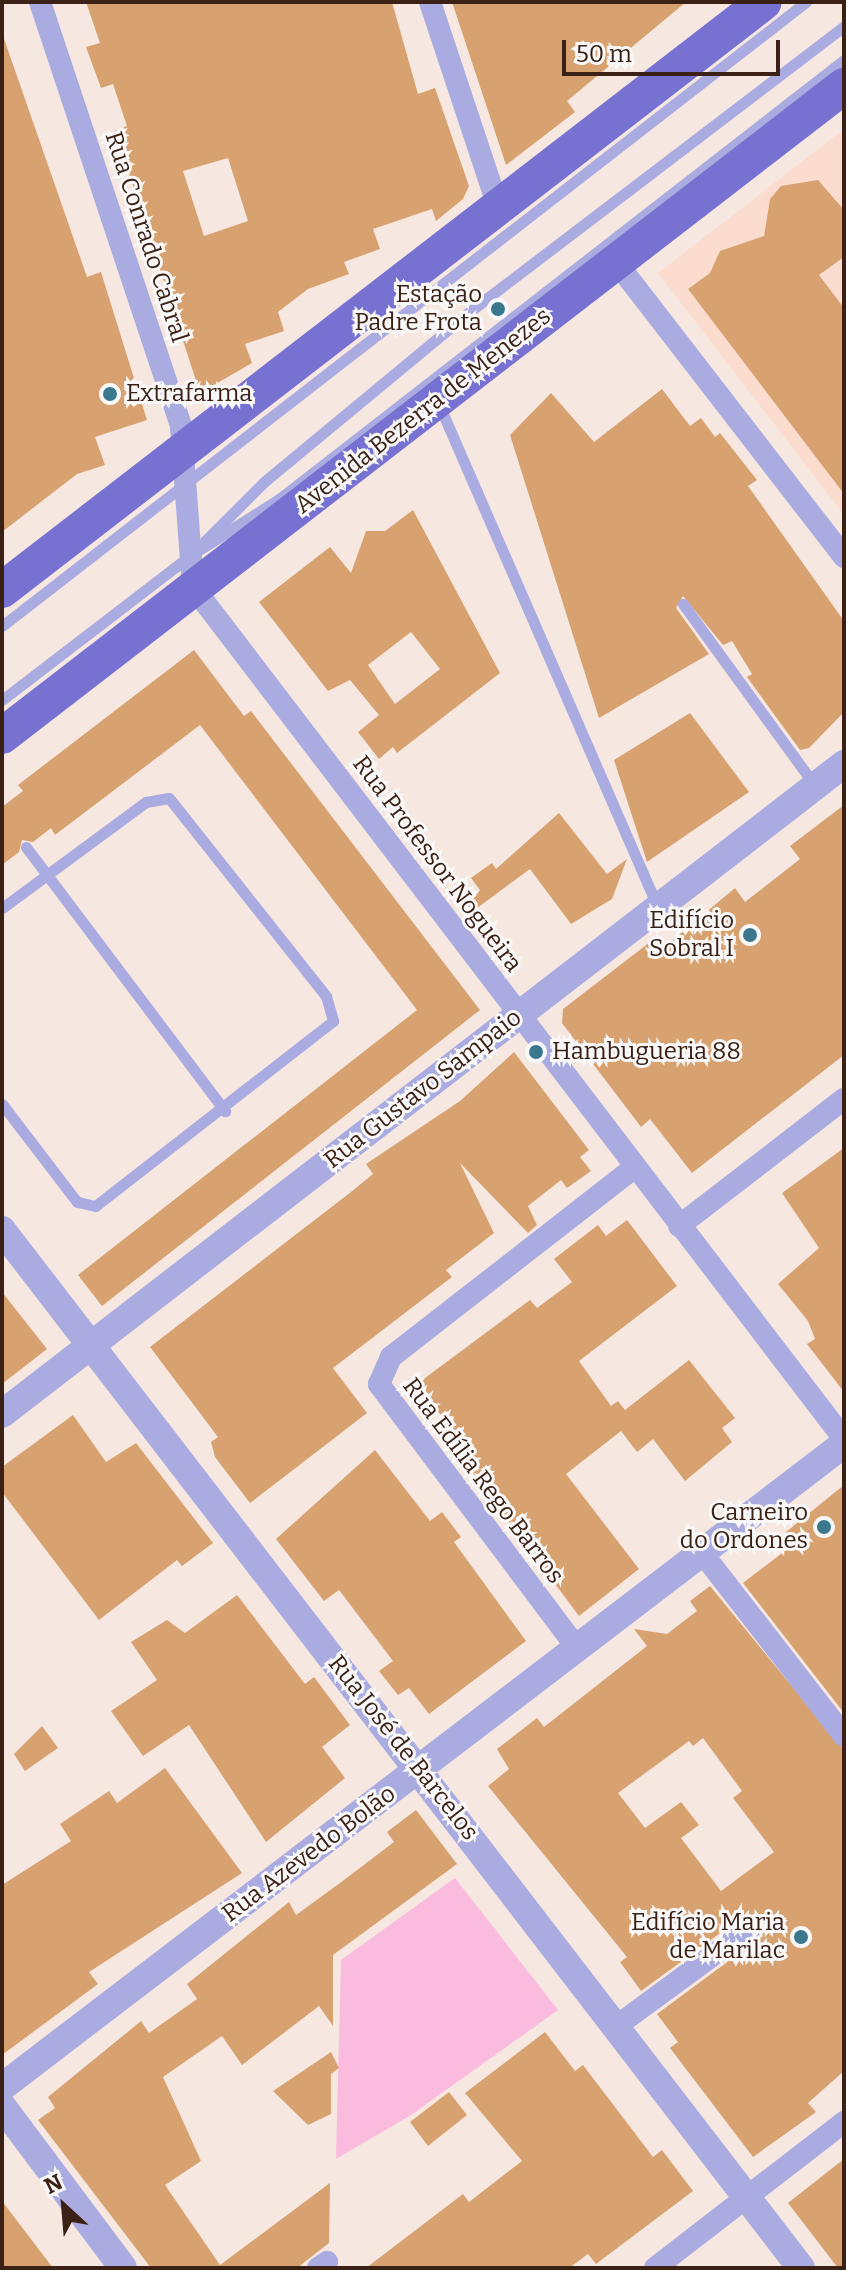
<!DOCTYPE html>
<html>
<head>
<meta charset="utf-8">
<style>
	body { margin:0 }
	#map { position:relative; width:846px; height:2270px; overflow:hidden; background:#f6e7e1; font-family:Bitter,serif }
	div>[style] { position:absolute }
	.built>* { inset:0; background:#fcdccf }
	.green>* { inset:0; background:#fabbdf }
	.building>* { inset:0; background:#d7a270 }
	.service>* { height:11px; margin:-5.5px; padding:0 5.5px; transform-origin:5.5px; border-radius:5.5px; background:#aaabe0 }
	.minor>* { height:22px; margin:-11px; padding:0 11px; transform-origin:11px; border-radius:11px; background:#aaabe0 }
	.tertiary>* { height:28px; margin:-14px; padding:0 14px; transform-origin:14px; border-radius:14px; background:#aaabe0 }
	.primary>* { height:36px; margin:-18px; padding:0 18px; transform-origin:18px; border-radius:18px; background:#7771d1 }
	.dots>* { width:22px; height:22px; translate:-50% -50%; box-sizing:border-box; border:4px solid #f8f8f8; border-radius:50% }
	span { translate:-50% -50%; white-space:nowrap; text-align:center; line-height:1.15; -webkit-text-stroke:6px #f8f8f8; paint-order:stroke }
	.street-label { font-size:24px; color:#3b2015 }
	.poi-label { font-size:24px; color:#3b2015 }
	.right { translate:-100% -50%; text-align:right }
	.left { translate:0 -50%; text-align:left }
	.frame { position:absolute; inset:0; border:4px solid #3b2015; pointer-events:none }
	.north { position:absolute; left:24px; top:2166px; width:80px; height:80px; -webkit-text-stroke:6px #f8f8f8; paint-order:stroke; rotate:334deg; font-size:22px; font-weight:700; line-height:32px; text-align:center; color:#3b2015 }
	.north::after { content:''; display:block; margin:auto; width:28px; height:36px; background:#3b2015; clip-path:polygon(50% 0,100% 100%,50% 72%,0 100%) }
	.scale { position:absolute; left:562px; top:40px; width:218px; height:36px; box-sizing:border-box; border:4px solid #3b2015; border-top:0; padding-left:10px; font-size:24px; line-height:28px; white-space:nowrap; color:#3b2015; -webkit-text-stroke:6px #f8f8f8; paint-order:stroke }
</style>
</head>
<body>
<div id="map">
	<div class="built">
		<div style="clip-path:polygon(844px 129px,844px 515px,658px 273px)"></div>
	</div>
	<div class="green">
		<div style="clip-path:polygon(455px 1878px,558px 2010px,411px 2115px,336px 2159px,341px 1960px)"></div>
	</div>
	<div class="building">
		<div style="clip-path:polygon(evenodd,86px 2px,392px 2px,418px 94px,435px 88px,469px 186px,463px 199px,436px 221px,432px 209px,373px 229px,380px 249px,344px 262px,349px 274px,308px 289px,278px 312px,284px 331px,245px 344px,252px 363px,200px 393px,115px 130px,127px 126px,113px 84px,101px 88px,86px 47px,100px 43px,86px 2px,228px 158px,248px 221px,204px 236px,183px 171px,228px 158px)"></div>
		<div style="clip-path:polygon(452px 2px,686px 2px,567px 101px,575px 112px,506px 165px)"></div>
		<div style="clip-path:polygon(2px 33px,87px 277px,101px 272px,147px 420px,95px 437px,105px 465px,77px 474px,2px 532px)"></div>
		<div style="clip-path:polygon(818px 180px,844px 210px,844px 257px,819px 275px,844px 308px,844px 494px,688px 289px,710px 273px,720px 251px,764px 236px,770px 199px,781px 186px)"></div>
		<div style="clip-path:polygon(662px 389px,690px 426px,701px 418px,715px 437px,720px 433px,757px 480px,748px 486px,844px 621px,844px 712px,809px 748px,800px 750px,747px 677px,752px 674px,732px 641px,723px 645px,683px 596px,676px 608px,709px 654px,599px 718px,510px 435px,551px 393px,594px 442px)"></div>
		<div style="clip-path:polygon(evenodd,413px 510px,500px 673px,397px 753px,393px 747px,379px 759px,358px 732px,379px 715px,350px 680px,328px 691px,259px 602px,330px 547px,351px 573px,366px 531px,385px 531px,413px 510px,411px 632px,440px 669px,395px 704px,368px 665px,411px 632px)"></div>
		<div style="clip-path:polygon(194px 650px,244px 716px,251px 711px,480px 1010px,102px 1306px,78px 1275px,417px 1010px,200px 725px,55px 835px,51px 828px,33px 842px,22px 840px,19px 852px,2px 865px,2px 807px,23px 791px,18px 785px)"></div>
		<div style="clip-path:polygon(690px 713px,749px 792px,647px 862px,614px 760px)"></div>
		<div style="clip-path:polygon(844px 805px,844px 1055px,692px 1173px,650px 1119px,641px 1127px,562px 1023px,563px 1009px,654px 939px,662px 949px,735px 888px,745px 902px,800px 859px,790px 846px)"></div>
		<div style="clip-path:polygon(559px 813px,607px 874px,627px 859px,612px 899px,571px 924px,530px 869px,473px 911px,468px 906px,480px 890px,471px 878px,492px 863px,496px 869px)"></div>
		<div style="clip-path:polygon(514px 1052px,589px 1150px,580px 1157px,591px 1171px,567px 1188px,561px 1180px,528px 1206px,537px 1225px,528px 1233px,460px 1163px,494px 1233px,446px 1270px,452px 1277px,333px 1368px,367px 1413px,250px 1503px,215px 1457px,211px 1442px,218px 1437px,150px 1347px,351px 1192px,373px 1174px,366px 1164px,460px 1101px)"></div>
		<div style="clip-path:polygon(844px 1148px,844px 1392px,807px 1344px,815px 1339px,808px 1321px,778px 1284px,819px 1248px,782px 1193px)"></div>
		<div style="clip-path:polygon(627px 1220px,677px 1286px,579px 1361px,611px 1406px,618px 1401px,625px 1410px,689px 1360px,735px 1418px,722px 1428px,732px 1442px,685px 1481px,653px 1439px,637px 1452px,621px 1431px,566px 1474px,639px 1569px,579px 1616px,464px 1462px,472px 1456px,417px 1384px,530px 1300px,537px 1308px,572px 1282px,554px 1259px,598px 1225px,606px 1236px)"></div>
		<div style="clip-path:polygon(2px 1292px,47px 1349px,2px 1384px)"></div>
		<div style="clip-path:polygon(73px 1415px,106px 1462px,136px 1443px,213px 1543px,182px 1566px,177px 1560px,99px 1620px,2px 1492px,2px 1467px)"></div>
		<div style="clip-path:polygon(375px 1450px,430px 1521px,442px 1512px,461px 1537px,454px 1542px,526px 1641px,429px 1714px,409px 1688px,398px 1695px,379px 1671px,393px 1661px,339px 1590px,324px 1601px,276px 1539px)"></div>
		<div style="clip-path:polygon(844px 1485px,844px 1713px,743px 1583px,795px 1543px,786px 1532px)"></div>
		<div style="clip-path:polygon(evenodd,710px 1586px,844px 1750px,844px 2071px,808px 2103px,816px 2112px,753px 2157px,670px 2048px,678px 2042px,657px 2014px,761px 1937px,765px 1918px,745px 1915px,641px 1991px,620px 1962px,627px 1957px,488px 1786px,509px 1769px,497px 1749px,537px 1718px,544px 1727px,647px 1646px,634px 1629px,667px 1634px,697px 1611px,690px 1601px,710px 1586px,703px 1738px,742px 1791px,733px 1798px,774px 1852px,721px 1891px,681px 1838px,699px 1825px,681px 1802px,645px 1828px,618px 1793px,689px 1741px,693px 1746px,703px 1738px)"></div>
		<div style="clip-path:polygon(237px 1595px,305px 1684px,314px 1677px,350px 1725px,322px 1747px,345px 1778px,266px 1842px,189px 1725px,143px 1756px,111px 1711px,157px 1680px,131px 1642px,167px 1620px,185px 1633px)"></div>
		<div style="clip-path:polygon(42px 1726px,58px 1748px,25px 1771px,14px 1754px)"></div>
		<div style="clip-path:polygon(165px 1768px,242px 1873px,89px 1972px,98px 1984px,2px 2055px,2px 1885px,71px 1841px,60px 1824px,109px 1791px,117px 1803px)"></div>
		<div style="clip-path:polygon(416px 1810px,457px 1864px,333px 1955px,333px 2026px,319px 2006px,242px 2065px,222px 2036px,163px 2077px,201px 2161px,165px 2185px,220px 2265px,330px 2183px,329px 2243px,297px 2268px,151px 2268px,38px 2120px,55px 2108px,48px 2097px,141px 2021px,149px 2033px,197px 1999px,187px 1984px,289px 1902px,296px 1915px,344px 1880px,394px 1842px,387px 1832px)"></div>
		<div style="clip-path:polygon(545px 2032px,575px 2071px,583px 2065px,653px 2157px,662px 2150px,693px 2191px,596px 2264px,588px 2254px,569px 2268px,366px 2268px,463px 2194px,469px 2202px,522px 2161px,465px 2093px)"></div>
		<div style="clip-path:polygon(331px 2052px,339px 2068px,331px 2074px,331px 2114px,308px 2125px,273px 2091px)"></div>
		<div style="clip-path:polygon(449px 2092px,467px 2115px,428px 2146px,410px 2122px)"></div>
		<div style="clip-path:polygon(844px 2159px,844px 2268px,838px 2268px,788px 2203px)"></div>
		<div style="clip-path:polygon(2px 2201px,53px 2268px,2px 2268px)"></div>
	</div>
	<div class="service">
		<div style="left:440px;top:407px;width:546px;rotate:66.48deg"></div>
		<div style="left:205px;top:541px;width:85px;rotate:-45deg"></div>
		<div style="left:265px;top:481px;width:265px;rotate:-39.6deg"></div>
		<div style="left:469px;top:312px;width:472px;rotate:-37.3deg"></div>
		<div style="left:683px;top:604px;width:225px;rotate:54deg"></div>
		<div style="left:2px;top:626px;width:1018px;rotate:-37.82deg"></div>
		<div style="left:2px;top:700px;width:238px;rotate:-37.5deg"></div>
		<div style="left:191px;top:555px;width:104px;rotate:-32.5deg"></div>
		<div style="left:279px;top:499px;width:716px;rotate:-37.85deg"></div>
		<div style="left:26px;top:847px;width:331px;rotate:53deg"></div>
		<div style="left:2px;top:908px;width:179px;rotate:-36.4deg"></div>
		<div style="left:146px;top:802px;width:23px;rotate:-10deg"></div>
		<div style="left:169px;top:798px;width:253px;rotate:51.6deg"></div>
		<div style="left:326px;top:996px;width:26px;rotate:74deg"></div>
		<div style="left:333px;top:1021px;width:301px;rotate:142.1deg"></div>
		<div style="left:95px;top:1206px;width:18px;rotate:-167deg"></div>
		<div style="left:77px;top:1202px;width:123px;rotate:-127.4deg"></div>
	</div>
	<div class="minor">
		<div style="left:40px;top:2px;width:448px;rotate:71.6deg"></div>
		<div style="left:181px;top:427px;width:160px;rotate:85.7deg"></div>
		<div style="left:193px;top:587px;width:1072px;rotate:52.62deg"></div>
		<div style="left:430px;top:2px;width:216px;rotate:71.6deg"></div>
		<div style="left:616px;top:262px;width:373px;rotate:52.3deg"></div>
		<div style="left:679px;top:1226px;width:208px;rotate:-37.6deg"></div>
		<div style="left:703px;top:1554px;width:230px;rotate:52.2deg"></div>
		<div style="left:577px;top:1648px;width:330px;rotate:-126.9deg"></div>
		<div style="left:379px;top:1384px;width:30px;rotate:-66deg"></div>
		<div style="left:391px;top:1357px;width:308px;rotate:-37.9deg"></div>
		<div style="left:618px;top:2025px;width:167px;rotate:-36.3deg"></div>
		<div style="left:318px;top:2268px;width:11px;rotate:-34deg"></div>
		<div style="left:655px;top:2268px;width:239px;rotate:-37.7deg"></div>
	</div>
	<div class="tertiary">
		<div style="left:2px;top:1230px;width:1310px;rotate:52.41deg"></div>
		<div style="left:2px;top:1414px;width:1064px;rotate:-37.67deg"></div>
		<div style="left:2px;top:2087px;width:1059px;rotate:-37.37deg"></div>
		<div style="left:2px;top:2106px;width:202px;rotate:53.2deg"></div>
	</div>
	<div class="primary">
		<div style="left:2px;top:590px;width:962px;rotate:-37.66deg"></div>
		<div style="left:2px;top:736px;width:1064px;rotate:-37.67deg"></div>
	</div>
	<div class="dots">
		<div style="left:498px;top:309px;background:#3b788e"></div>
		<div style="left:110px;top:394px;background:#3b788e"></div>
		<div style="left:750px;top:935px;background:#3b788e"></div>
		<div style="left:536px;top:1052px;background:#3b788e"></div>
		<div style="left:824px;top:1527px;background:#3b788e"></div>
		<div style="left:801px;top:1937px;background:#3b788e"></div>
	</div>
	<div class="street-label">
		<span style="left:146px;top:237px;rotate:72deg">Rua Conrado Cabral</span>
		<span style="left:423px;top:411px;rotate:-38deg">Avenida Bezerra de Menezes</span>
		<span style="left:437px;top:864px;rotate:53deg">Rua Professor Nogueira</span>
		<span style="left:423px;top:1089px;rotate:-38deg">Rua Gustavo Sampaio</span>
		<span style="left:483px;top:1481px;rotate:53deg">Rua Edília Rego Barros</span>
		<span style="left:403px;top:1748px;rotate:52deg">Rua José de Barcelos</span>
		<span style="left:309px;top:1854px;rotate:-37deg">Rua Azevedo Bolão</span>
	</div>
	<div class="poi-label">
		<span class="right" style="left:482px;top:309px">Estação<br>Padre Frota</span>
		<span class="left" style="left:126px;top:394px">Extrafarma</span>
		<span class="right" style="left:734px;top:935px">Edifício<br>Sobral I</span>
		<span class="left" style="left:552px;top:1052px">Hambugueria 88</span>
		<span class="right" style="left:808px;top:1527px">Carneiro<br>do Ordones</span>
		<span class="right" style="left:785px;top:1937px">Edifício Maria<br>de Marilac</span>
	</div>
	<div class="frame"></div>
	<div class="north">N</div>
	<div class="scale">50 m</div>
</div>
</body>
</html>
